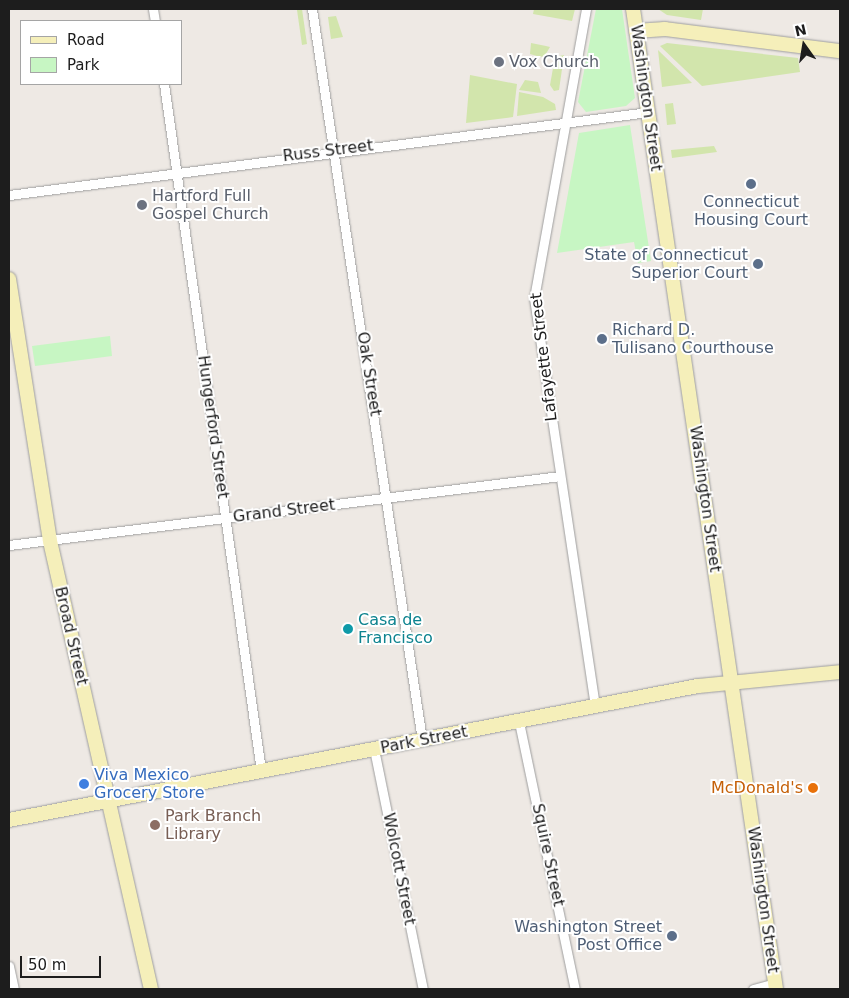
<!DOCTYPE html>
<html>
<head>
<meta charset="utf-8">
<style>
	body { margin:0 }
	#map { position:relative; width:849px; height:998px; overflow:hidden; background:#eee9e4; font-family:"DejaVu Sans",sans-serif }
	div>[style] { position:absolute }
	.grass>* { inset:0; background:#d2e5ac }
	.park>* { inset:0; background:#c7f6c3 }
	.roads { filter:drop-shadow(0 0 1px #9e9e9e) drop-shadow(0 0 1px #9e9e9e) }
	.street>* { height:9px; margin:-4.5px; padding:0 4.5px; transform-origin:4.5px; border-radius:4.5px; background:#fff }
	.secondary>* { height:14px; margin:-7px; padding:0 7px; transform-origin:7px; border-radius:7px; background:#f5efba }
	.dots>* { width:14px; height:14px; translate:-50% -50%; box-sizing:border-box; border:2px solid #fff; border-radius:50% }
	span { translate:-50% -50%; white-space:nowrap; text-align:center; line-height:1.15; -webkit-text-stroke:4px #fff; paint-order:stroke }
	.worship-label { font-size:16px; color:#5b616d }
	.left { translate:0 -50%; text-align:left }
	.street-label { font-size:16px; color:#1d1d1d }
	.service-label { font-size:16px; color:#4e5e75 }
	.right { translate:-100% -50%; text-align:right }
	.culture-label { font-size:16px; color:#0d838f }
	.shop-label { font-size:16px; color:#366cbe }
	.food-label { font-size:16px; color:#c56008 }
	.education-label { font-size:16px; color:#785e54 }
	.frame { position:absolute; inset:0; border:10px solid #1d1d1d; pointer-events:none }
	.legend { position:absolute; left:20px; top:20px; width:162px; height:65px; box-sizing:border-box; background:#fff; border:1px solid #a5a5a5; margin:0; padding:6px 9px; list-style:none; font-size:15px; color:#1d1d1d }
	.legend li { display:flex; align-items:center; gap:10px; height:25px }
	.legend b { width:25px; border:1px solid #a5a5a5 }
	.north { position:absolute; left:779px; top:20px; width:50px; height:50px; -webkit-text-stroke:4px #fff; paint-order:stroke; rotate:347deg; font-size:14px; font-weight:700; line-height:20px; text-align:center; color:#1d1d1d }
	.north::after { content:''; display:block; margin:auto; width:18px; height:22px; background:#1d1d1d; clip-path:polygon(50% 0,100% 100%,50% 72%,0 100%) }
	.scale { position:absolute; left:20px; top:956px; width:81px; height:22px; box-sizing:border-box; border:2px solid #1d1d1d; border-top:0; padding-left:6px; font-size:15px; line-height:18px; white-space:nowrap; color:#1d1d1d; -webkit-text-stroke:4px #fff; paint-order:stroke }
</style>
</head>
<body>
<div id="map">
	<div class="grass">
		<div style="clip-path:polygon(302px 9px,307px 44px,302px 45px,297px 10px)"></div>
		<div style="clip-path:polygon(534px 9px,575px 9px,572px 21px,533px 14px)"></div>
		<div style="clip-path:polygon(658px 9px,703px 9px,701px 20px,667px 15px)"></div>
		<div style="clip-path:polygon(336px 16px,343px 37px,331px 39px,328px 17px)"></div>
		<div style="clip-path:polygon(531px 43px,546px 46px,550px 47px,544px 57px,537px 56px,530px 54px)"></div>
		<div style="clip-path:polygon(667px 43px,798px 58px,800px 72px,702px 86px,660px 46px)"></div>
		<div style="clip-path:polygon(658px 50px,692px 83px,662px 87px)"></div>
		<div style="clip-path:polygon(564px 55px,559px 90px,554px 91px,550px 85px,555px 57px)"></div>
		<div style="clip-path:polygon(470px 75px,517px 84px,513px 117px,466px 123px)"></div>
		<div style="clip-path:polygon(525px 80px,538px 82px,541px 93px,519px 90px)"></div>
		<div style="clip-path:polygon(519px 92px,543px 97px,555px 104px,556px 110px,517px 116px)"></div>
		<div style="clip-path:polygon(673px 103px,676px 124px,667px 125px,665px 104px)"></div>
		<div style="clip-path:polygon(714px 146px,717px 152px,672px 158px,671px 150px)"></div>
	</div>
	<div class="park">
		<div style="clip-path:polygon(596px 9px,622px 9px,635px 98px,626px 106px,586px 112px,578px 102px)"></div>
		<div style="clip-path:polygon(630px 125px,651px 261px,638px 263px,634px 242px,557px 253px,579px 133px)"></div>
		<div style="clip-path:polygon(110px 336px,112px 356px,35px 366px,32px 346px)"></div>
	</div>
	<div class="roads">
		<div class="street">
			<div style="left:153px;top:9px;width:12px;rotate:81deg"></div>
			<div style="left:312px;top:9px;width:739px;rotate:81.44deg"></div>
			<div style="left:586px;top:9px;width:294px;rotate:100.2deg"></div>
			<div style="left:534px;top:298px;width:414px;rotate:81.5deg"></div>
			<div style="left:164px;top:84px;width:694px;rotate:81.96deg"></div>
			<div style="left:9px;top:195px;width:644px;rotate:-7.4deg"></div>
			<div style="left:9px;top:545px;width:555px;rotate:-7.14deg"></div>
			<div style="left:519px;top:722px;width:273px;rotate:78.2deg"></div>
			<div style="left:374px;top:749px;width:245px;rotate:78.5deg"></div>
			<div style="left:9px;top:966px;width:24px;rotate:78deg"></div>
			<div style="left:753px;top:989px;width:23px;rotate:-15deg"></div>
		</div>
		<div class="secondary">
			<div style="left:633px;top:9px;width:990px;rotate:81.7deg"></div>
			<div style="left:636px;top:31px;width:29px;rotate:-4deg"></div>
			<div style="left:665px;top:29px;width:176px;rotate:7.2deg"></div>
			<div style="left:9px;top:279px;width:265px;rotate:81.1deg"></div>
			<div style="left:50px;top:541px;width:459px;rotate:77.3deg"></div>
			<div style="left:9px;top:820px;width:702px;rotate:-11.01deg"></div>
			<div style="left:698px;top:686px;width:143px;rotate:-5.6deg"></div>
		</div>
	</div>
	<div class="dots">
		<div style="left:499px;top:62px;background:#6b7280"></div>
		<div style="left:751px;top:184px;background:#5c6f8a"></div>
		<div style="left:142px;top:205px;background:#6b7280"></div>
		<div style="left:758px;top:264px;background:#5c6f8a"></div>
		<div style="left:602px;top:339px;background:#5c6f8a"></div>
		<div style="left:348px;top:629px;background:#0f9aa8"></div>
		<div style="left:84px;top:784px;background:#3f7fe0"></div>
		<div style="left:813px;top:788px;background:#e8710a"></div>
		<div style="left:155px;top:825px;background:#8d6e63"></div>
		<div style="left:672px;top:936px;background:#5c6f8a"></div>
	</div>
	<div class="worship-label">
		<span class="left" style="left:509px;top:62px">Vox Church</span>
		<span class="left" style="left:152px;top:205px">Hartford Full<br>Gospel Church</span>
	</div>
	<div class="street-label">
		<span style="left:646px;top:98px;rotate:82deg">Washington Street</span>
		<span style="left:328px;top:151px;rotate:-7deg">Russ Street</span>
		<span style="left:544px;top:357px;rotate:-97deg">Lafayette Street</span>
		<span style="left:369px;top:374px;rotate:81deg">Oak Street</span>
		<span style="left:213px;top:427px;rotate:82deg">Hungerford Street</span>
		<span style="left:705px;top:499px;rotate:82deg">Washington Street</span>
		<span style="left:284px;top:511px;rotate:-7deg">Grand Street</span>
		<span style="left:71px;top:636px;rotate:77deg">Broad Street</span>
		<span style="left:424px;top:740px;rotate:-11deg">Park Street</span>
		<span style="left:548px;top:855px;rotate:78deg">Squire Street</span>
		<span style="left:399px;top:869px;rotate:79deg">Wolcott Street</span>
		<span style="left:763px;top:900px;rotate:82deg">Washington Street</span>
	</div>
	<div class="service-label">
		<span style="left:751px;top:211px">Connecticut<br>Housing Court</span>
		<span class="right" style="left:748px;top:264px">State of Connecticut<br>Superior Court</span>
		<span class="left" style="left:612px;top:339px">Richard D.<br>Tulisano Courthouse</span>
		<span class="right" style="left:662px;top:936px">Washington Street<br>Post Office</span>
	</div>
	<div class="culture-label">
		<span class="left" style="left:358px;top:629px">Casa de<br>Francisco</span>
	</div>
	<div class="shop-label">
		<span class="left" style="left:94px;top:784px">Viva Mexico<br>Grocery Store</span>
	</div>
	<div class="food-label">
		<span class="right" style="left:803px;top:788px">McDonald's</span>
	</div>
	<div class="education-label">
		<span class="left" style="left:165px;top:825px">Park Branch<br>Library</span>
	</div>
	<div class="frame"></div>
	<ul class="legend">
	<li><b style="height:6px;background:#f5efba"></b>Road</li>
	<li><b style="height:14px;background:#c7f6c3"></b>Park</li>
	</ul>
	<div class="north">N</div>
	<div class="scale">50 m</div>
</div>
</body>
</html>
